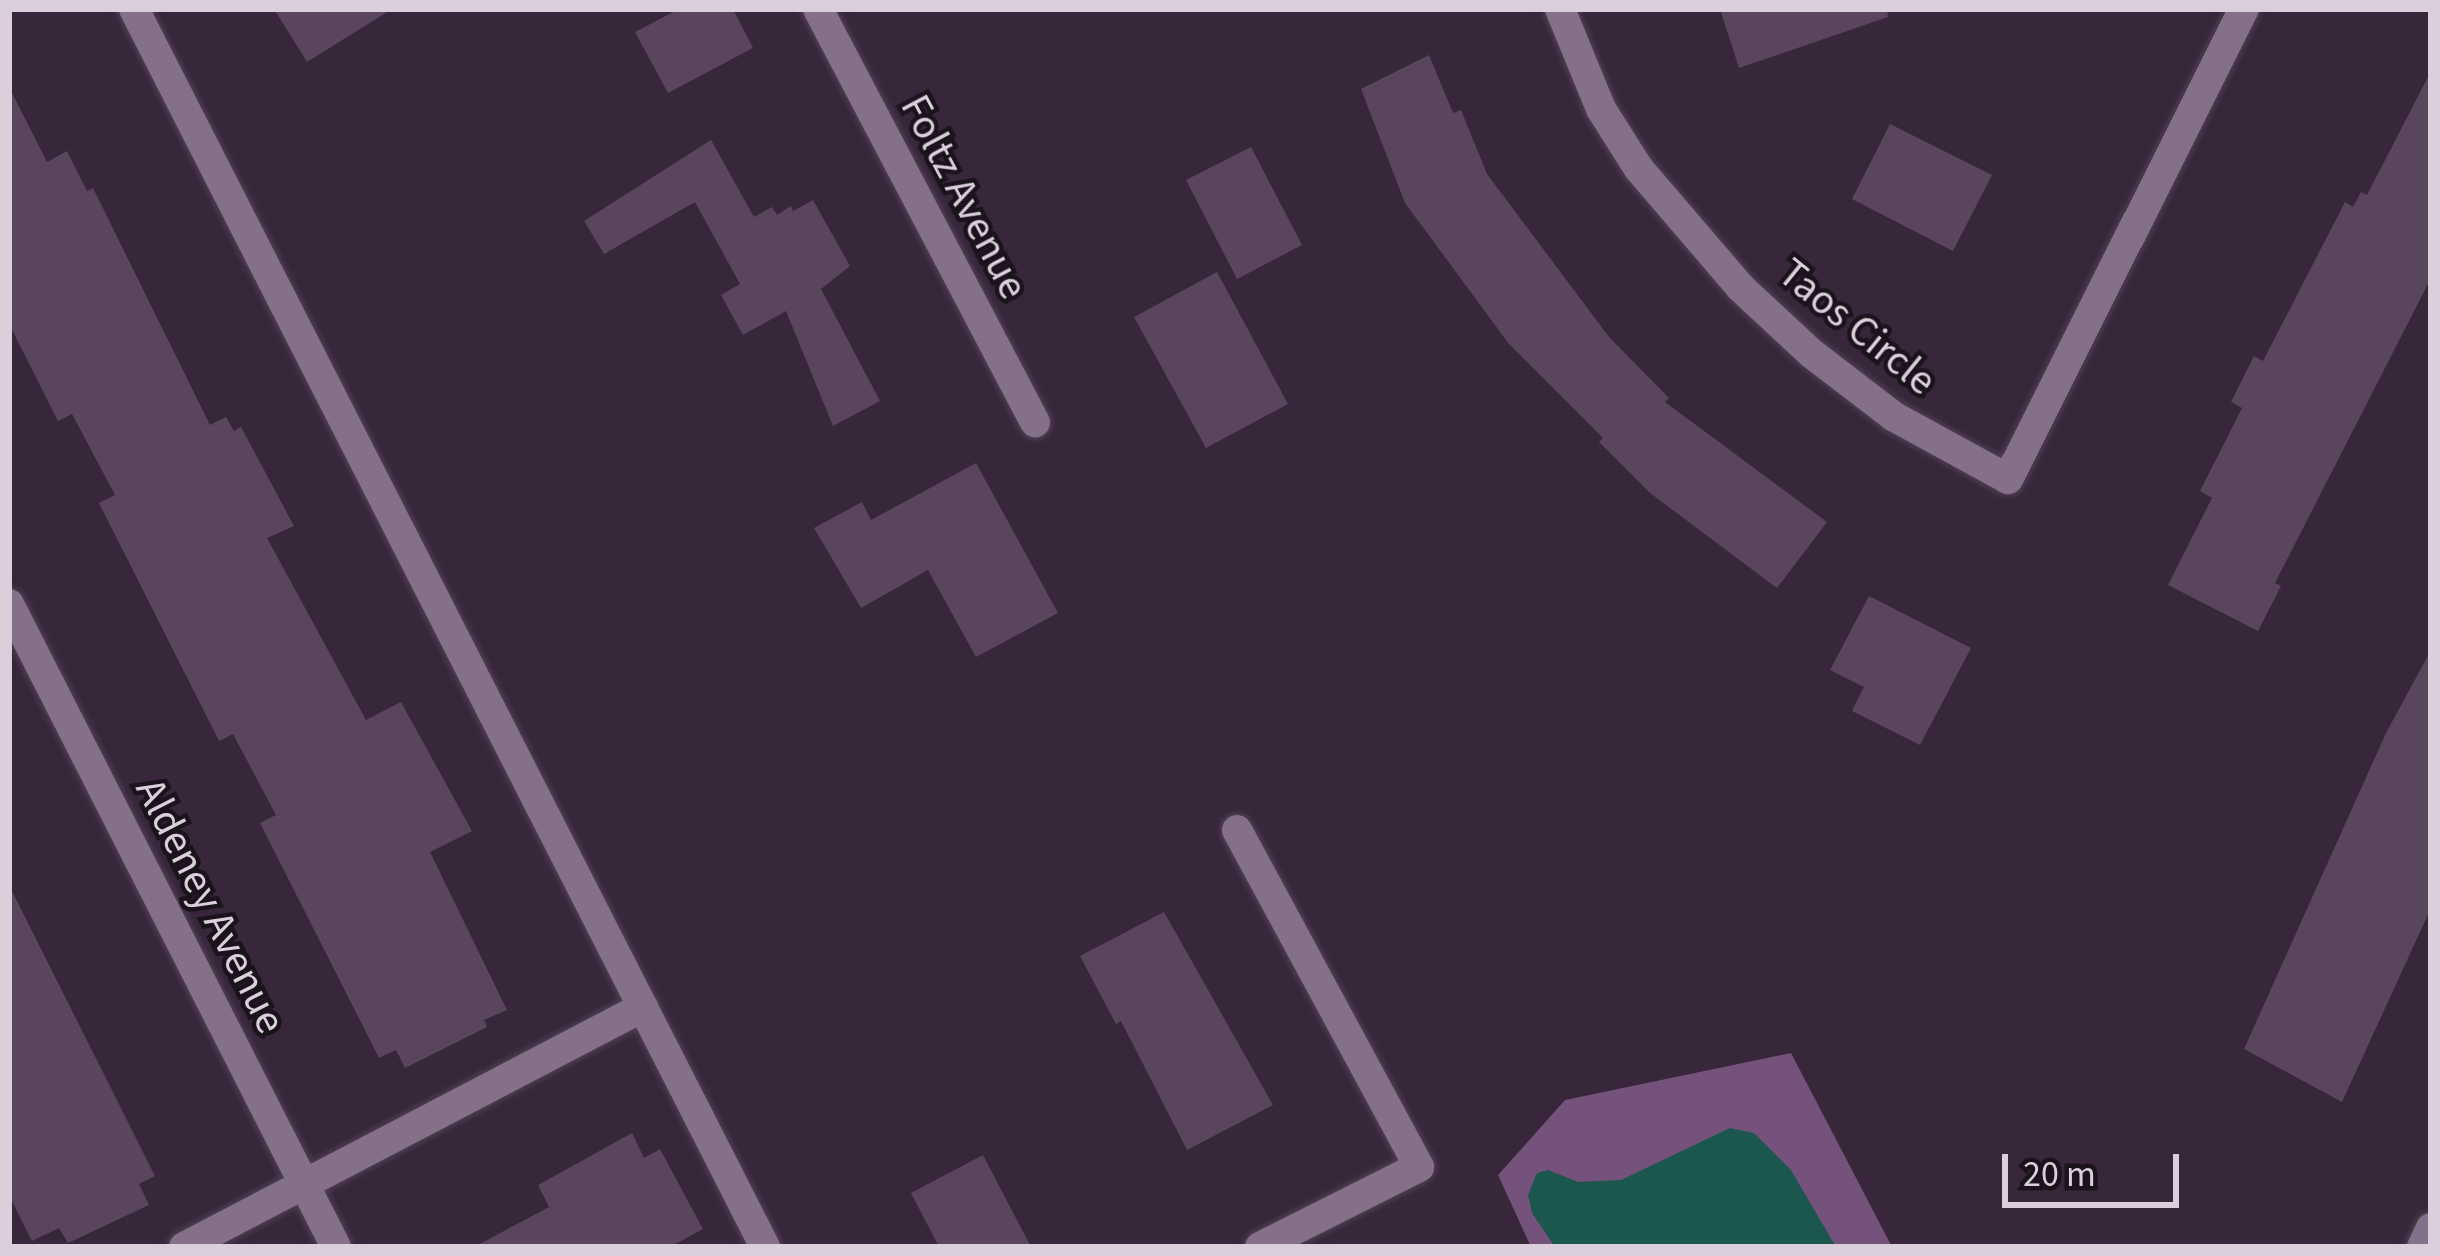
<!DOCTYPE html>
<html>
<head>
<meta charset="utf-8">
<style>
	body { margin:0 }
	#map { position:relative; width:2440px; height:1256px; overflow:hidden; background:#38263b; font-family:"Source Sans 3",sans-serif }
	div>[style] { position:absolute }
	.forest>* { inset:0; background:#75527b }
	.water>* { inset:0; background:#1c574f }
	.building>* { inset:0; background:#59465d }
	.roads { filter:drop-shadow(0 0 3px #504152) drop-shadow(0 0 3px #504152) }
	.minor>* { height:30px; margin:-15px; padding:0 15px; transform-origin:15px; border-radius:15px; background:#847088 }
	span { translate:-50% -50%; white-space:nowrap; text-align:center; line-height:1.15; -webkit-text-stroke:9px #1b131c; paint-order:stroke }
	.street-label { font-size:42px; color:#dbcfdc }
	.frame { position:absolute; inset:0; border:12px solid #dbcfdc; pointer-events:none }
	.scale { position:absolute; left:2002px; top:1154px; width:177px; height:54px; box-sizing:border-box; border:6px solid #dbcfdc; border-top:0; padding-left:15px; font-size:36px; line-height:42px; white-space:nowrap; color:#dbcfdc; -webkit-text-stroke:9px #1b131c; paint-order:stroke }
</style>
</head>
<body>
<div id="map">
	<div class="forest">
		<div style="clip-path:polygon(1791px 1053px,1892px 1247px,1531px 1247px,1498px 1175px,1565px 1100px)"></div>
	</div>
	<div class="water">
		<div style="clip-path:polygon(1730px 1128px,1754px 1133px,1791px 1170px,1836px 1247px,1555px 1247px,1532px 1213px,1528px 1195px,1537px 1173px,1548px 1170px,1578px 1182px,1621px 1180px)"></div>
	</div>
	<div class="building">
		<div style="clip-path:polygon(274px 9px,392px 9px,307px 62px)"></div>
		<div style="clip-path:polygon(679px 9px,733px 9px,753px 48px,668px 93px,635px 32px)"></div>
		<div style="clip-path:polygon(1720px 9px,1887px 9px,1888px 17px,1739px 68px)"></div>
		<div style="clip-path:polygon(1429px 55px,1453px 113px,1461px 110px,1487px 174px,1609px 337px,1669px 398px,1665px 402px,1827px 522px,1777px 588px,1650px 493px,1599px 442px,1603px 438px,1509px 344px,1405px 203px,1361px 89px)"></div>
		<div style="clip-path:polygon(2431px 71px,2431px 278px,2275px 583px,2281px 586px,2258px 631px,2168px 585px,2212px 498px,2200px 491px,2242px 408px,2231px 402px,2254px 356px,2263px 361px,2345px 202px,2353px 207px,2361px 192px,2367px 195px)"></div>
		<div style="clip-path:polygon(9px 87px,47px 162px,67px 151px,87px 191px,93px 188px,210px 425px,226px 417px,234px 431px,241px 427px,294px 526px,267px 538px,366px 720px,401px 702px,472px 831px,430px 852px,507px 1010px,484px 1020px,487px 1027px,405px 1068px,396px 1050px,379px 1058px,260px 823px,276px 815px,233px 734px,219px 741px,99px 503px,115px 495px,72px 414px,58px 421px,9px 324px)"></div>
		<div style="clip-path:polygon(1890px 124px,1992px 175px,1953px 251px,1852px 199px)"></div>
		<div style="clip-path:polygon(711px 140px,754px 217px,772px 207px,777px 215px,791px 206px,793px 211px,813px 200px,850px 266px,821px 289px,880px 401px,833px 426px,786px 311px,743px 335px,721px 295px,740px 284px,695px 202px,604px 254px,584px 221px)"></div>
		<div style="clip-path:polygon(1251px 147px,1302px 245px,1237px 279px,1186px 180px)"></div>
		<div style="clip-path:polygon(1217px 272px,1288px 404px,1206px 448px,1134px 317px)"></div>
		<div style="clip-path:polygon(976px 463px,1058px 613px,976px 657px,928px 570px,861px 608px,814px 528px,862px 502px,871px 520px)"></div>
		<div style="clip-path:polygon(1869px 596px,1971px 648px,1920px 745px,1852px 711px,1864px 687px,1830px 670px)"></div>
		<div style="clip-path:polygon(2431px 650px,2431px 908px,2342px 1102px,2244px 1049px,2386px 733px)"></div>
		<div style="clip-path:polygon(9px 885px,155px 1176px,139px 1184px,149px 1205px,68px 1243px,59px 1228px,32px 1241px,9px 1195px)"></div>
		<div style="clip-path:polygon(1164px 912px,1273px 1105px,1187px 1150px,1121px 1021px,1116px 1024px,1080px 956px)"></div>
		<div style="clip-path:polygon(632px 1133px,644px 1158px,660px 1149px,703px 1229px,670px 1247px,474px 1247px,549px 1207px,538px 1185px)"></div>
		<div style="clip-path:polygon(983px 1155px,1031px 1247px,939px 1247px,911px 1193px)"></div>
	</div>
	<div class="roads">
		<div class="minor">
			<div style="left:134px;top:9px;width:1390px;rotate:62.99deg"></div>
			<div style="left:818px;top:9px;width:467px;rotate:62.3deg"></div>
			<div style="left:1560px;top:9px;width:108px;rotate:67.7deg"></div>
			<div style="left:1601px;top:109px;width:71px;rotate:57.7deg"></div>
			<div style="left:1639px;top:169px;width:155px;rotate:49.4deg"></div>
			<div style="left:1740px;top:287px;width:97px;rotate:42.9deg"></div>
			<div style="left:1811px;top:353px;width:103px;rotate:37.5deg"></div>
			<div style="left:1893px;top:416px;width:131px;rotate:28.7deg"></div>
			<div style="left:2008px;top:479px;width:526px;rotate:-63.34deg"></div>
			<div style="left:9px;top:604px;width:721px;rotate:63.04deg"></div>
			<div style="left:1237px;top:830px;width:383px;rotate:61.6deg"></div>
			<div style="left:1419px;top:1167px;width:178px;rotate:153.3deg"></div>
			<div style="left:184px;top:1247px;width:518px;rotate:-27.6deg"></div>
			<div style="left:2422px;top:1247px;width:21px;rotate:-65deg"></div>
		</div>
	</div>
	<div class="street-label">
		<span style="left:964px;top:197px;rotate:62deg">Foltz Avenue</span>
		<span style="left:1857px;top:327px;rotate:39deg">Taos Circle</span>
		<span style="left:210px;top:906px;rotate:63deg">Aldeney Avenue</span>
	</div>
	<div class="frame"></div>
	<div class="scale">20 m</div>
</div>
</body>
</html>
